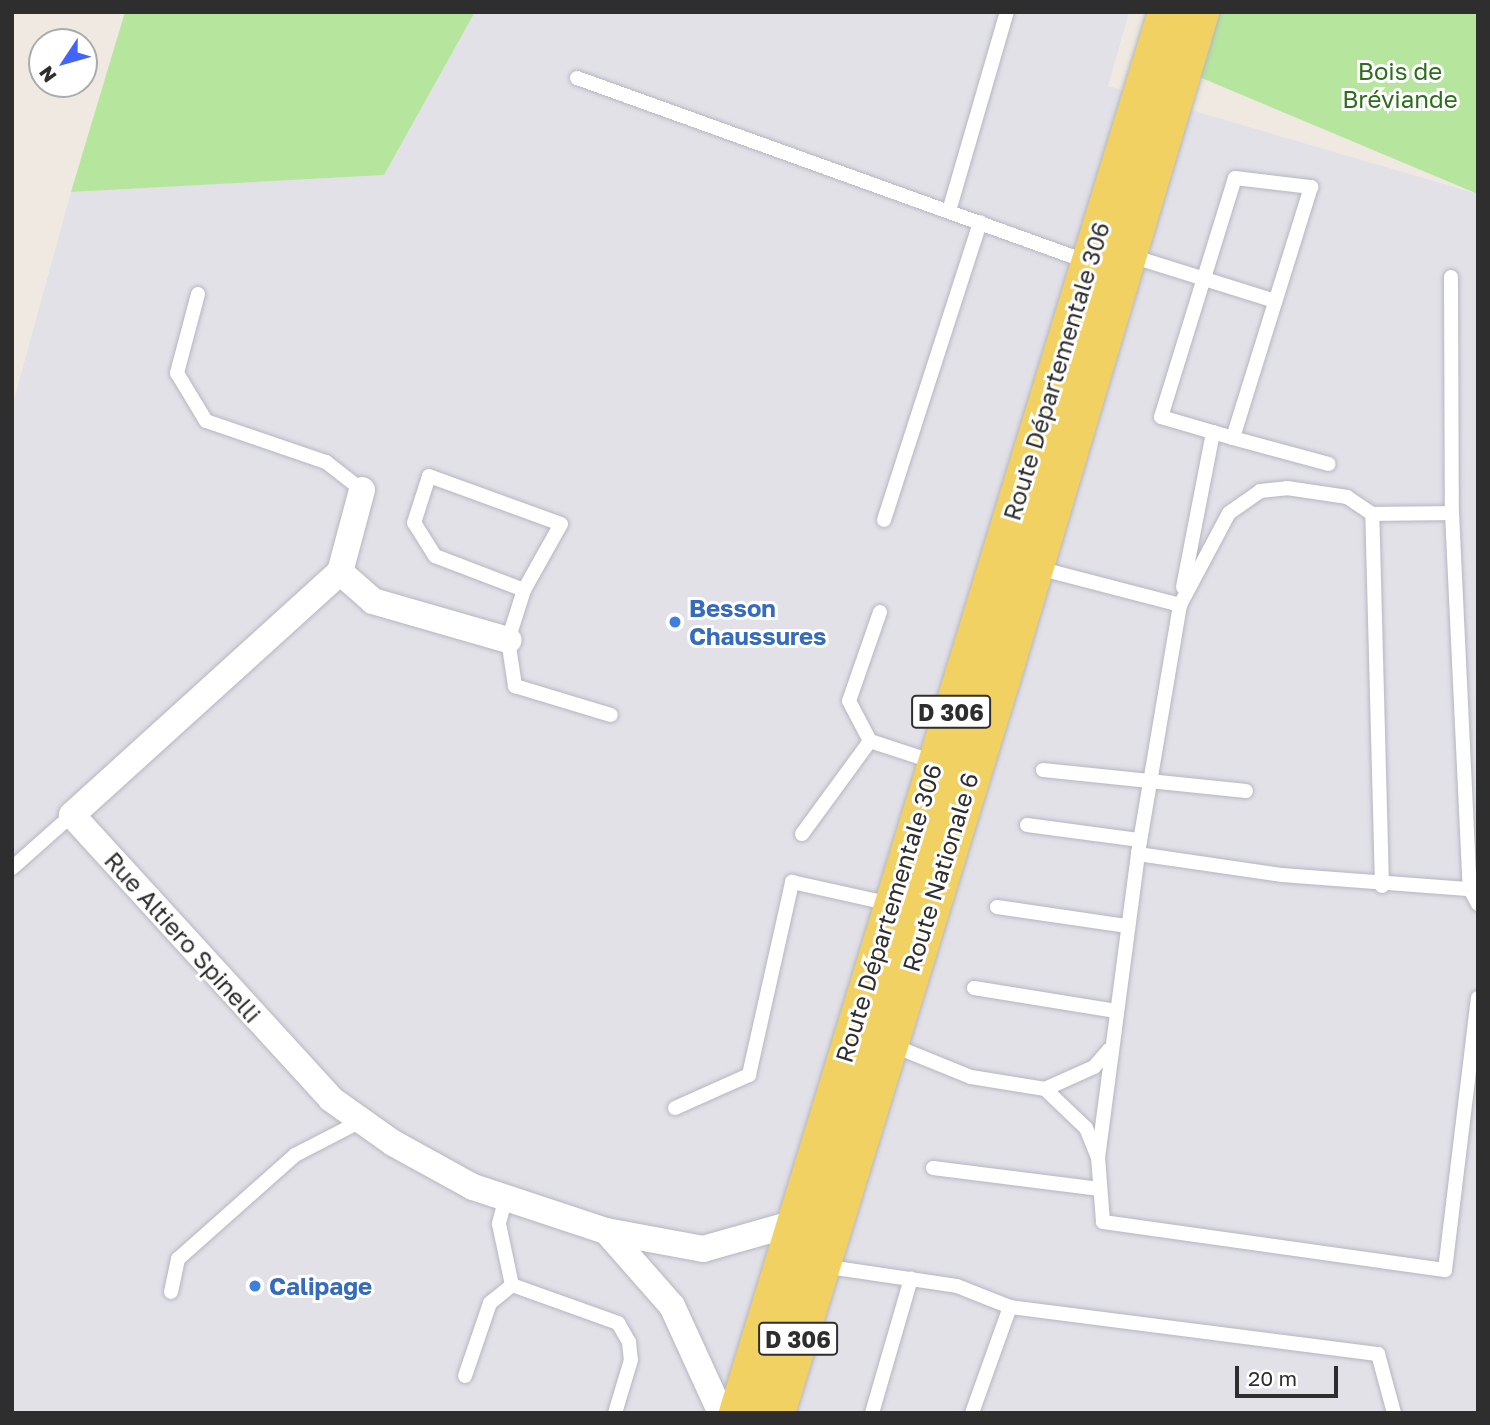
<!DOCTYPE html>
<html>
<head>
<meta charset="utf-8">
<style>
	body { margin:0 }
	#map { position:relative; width:1490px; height:1425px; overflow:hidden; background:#efe9e1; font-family:"Golos Text",sans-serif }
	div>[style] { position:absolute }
	.industrial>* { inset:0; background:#e3e1e8 }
	.green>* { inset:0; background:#b6e59e }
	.roads { filter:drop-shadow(0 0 2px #b4b7c1) drop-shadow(0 0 2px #b4b7c1) }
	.service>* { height:14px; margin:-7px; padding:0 7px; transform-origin:7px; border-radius:7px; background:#fff }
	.minor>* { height:26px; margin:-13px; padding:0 13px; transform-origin:13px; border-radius:13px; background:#fff }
	.primary>* { height:38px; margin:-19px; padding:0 19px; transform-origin:19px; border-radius:19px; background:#f2d163 }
	.dots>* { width:19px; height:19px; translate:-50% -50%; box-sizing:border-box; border:4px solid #fff; border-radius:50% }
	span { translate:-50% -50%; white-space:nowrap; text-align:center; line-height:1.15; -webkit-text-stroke:6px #fff; paint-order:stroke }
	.shield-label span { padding:2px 5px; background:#fff; border:2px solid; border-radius:5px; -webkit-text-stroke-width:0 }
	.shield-label { font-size:23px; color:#2e2e2e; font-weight:700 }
	.park-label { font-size:24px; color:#2c6e1b }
	.street-label { font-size:24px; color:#2e2e2e }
	.shop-label { font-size:24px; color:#366cbe; font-weight:700 }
	.left { translate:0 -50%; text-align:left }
	.frame { position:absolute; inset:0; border:14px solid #2e2e2e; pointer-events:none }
	.north { position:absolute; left:28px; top:28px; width:70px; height:70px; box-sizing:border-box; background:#fff; border:2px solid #ababab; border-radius:50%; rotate:234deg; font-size:19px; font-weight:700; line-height:28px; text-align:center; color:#2e2e2e }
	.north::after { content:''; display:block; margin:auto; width:24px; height:32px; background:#4264fb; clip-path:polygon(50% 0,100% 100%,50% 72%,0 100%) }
	.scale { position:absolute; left:1235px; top:1366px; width:103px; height:32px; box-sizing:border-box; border:4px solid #2e2e2e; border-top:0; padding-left:9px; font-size:21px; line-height:24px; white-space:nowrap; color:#2e2e2e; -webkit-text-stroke:5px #fff; paint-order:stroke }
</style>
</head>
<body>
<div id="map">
	<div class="industrial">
		<div style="clip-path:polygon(475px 12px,1129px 12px,1108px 86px,1478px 194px,1478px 1413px,12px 1413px,12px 407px,71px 192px,384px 175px)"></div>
	</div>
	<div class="green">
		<div style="clip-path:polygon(125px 12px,475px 12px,384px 175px,71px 192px)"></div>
		<div style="clip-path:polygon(1214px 12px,1478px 12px,1478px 194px,1197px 76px)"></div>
	</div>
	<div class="roads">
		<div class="service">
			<div style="left:577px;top:78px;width:543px;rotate:19.8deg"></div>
			<div style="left:1235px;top:178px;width:77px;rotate:6.8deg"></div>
			<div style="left:1311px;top:187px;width:263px;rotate:107.3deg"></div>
			<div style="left:1233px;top:438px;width:75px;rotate:-163.7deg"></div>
			<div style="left:1161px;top:417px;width:250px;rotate:-72.8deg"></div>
			<div style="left:949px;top:211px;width:207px;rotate:-73.8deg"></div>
			<div style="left:1128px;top:255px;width:154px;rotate:17.4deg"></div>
			<div style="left:1451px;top:277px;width:236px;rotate:89.8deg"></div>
			<div style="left:198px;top:294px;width:82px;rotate:104.9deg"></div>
			<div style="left:177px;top:373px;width:56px;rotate:58.9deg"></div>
			<div style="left:206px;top:421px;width:127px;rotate:18.9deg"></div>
			<div style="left:326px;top:462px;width:46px;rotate:37.9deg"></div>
			<div style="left:1233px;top:438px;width:99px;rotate:15.2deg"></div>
			<div style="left:884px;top:520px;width:313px;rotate:-72.1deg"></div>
			<div style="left:1038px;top:568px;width:147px;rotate:14.6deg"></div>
			<div style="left:1180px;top:605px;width:253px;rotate:99.6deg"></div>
			<div style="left:1138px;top:854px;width:305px;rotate:97.5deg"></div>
			<div style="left:1183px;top:587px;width:158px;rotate:-79deg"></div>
			<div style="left:524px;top:590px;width:95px;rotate:-159.1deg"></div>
			<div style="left:435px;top:556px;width:39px;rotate:-122deg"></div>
			<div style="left:414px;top:523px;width:49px;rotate:-72.3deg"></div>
			<div style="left:429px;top:476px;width:140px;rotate:20deg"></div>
			<div style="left:561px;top:524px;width:76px;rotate:119.3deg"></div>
			<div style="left:524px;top:590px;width:52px;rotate:107.7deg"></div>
			<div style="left:508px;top:640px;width:47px;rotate:81.3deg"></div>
			<div style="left:515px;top:686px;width:100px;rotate:16.8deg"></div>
			<div style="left:1180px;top:605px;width:104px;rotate:-62deg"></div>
			<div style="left:1229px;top:513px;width:38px;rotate:-35deg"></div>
			<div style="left:1260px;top:491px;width:27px;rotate:-6deg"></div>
			<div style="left:1287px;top:488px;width:61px;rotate:8.5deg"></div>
			<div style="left:1347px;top:497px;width:30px;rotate:34deg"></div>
			<div style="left:880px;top:612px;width:94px;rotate:109.2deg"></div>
			<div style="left:849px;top:701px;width:45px;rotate:62.3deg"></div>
			<div style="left:870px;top:741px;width:71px;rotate:18.2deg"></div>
			<div style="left:1043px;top:770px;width:204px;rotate:5.9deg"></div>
			<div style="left:1027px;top:825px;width:114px;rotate:7.6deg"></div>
			<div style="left:802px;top:834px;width:115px;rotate:-53.8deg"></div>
			<div style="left:1138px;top:854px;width:146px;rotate:8.3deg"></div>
			<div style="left:1282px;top:875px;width:189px;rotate:4.3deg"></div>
			<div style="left:1470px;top:889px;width:17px;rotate:62deg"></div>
			<div style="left:12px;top:868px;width:80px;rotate:-41.5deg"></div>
			<div style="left:1382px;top:886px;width:372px;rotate:-91.5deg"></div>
			<div style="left:1372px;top:514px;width:80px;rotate:-0.7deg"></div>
			<div style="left:1452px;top:513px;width:376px;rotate:87.3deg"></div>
			<div style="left:997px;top:907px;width:132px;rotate:8.3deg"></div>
			<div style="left:974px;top:988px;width:144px;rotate:9.2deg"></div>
			<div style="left:892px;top:1045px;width:85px;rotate:22.1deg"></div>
			<div style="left:971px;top:1077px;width:75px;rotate:9.2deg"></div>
			<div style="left:1045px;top:1089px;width:54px;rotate:-24.2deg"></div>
			<div style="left:1094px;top:1067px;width:23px;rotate:-49deg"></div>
			<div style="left:1045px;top:1089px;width:57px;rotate:43.6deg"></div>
			<div style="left:1086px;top:1128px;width:31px;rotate:68deg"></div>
			<div style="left:1098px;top:1157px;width:65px;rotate:85.6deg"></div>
			<div style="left:1103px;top:1222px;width:345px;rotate:8deg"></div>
			<div style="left:1445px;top:1270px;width:274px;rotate:-83.1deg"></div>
			<div style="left:675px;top:1108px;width:81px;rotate:-24deg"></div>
			<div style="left:749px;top:1075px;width:198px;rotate:-77.4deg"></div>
			<div style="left:792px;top:882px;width:101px;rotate:12.5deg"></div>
			<div style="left:933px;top:1168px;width:168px;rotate:7.2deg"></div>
			<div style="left:506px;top:1197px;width:28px;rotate:105deg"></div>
			<div style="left:499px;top:1224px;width:62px;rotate:78deg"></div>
			<div style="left:512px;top:1285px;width:113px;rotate:19.7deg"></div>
			<div style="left:618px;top:1323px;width:22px;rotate:60deg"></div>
			<div style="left:629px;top:1342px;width:18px;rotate:84deg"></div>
			<div style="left:631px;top:1360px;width:55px;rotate:106.8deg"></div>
			<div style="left:822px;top:1266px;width:136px;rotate:8.4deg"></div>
			<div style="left:957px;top:1286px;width:57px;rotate:21.6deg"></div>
			<div style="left:1010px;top:1307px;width:371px;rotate:7.3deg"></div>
			<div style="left:1378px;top:1354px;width:61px;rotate:74.8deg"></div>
			<div style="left:171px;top:1292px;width:34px;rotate:-78deg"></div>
			<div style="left:178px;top:1259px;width:157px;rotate:-41.6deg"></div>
			<div style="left:295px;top:1155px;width:74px;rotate:-27.3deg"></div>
			<div style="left:465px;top:1376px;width:77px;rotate:-71.1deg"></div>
			<div style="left:490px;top:1303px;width:28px;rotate:-39deg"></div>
			<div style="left:872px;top:1413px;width:140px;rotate:-73.8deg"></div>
			<div style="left:972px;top:1413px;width:113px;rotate:-70.3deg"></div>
		</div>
		<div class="minor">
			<div style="left:362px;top:490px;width:85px;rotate:105deg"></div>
			<div style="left:340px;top:572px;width:44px;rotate:41.3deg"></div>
			<div style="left:373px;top:601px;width:141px;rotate:16.1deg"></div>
			<div style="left:340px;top:572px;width:362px;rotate:137.8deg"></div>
			<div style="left:72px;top:815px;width:384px;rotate:47.6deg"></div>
			<div style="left:331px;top:1099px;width:76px;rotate:35.4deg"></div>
			<div style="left:393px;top:1143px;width:91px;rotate:28.8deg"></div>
			<div style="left:473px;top:1187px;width:140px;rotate:18.3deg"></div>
			<div style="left:721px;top:1413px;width:118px;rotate:-114.6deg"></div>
			<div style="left:672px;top:1306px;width:100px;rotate:-131.3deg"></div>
			<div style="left:606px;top:1231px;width:99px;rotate:10.5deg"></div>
			<div style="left:703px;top:1249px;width:92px;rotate:-15.7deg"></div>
		</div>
		<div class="primary">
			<div style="left:738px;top:1413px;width:1465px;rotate:-72.97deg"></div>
			<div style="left:776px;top:1413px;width:767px;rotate:-72.94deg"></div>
			<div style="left:1001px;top:680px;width:697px;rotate:-73.41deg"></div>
		</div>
	</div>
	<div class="dots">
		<div style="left:675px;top:622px;background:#3f7fe0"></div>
		<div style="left:255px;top:1286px;background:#3f7fe0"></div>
	</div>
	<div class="shield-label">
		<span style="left:951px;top:712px">D 306</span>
		<span style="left:798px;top:1339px">D 306</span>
	</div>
	<div class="park-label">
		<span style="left:1400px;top:85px">Bois de<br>Bréviande</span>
	</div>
	<div class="street-label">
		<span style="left:1056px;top:371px;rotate:-73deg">Route Départementale 306</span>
		<span style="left:940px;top:872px;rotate:-73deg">Route Nationale 6</span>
		<span style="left:888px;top:913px;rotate:-73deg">Route Départementale 306</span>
		<span style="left:183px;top:937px;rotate:48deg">Rue Altiero Spinelli</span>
	</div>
	<div class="shop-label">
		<span class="left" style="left:689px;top:622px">Besson<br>Chaussures</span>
		<span class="left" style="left:269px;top:1286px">Calipage</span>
	</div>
	<div class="frame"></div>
	<div class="north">N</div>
	<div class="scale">20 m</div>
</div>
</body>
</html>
